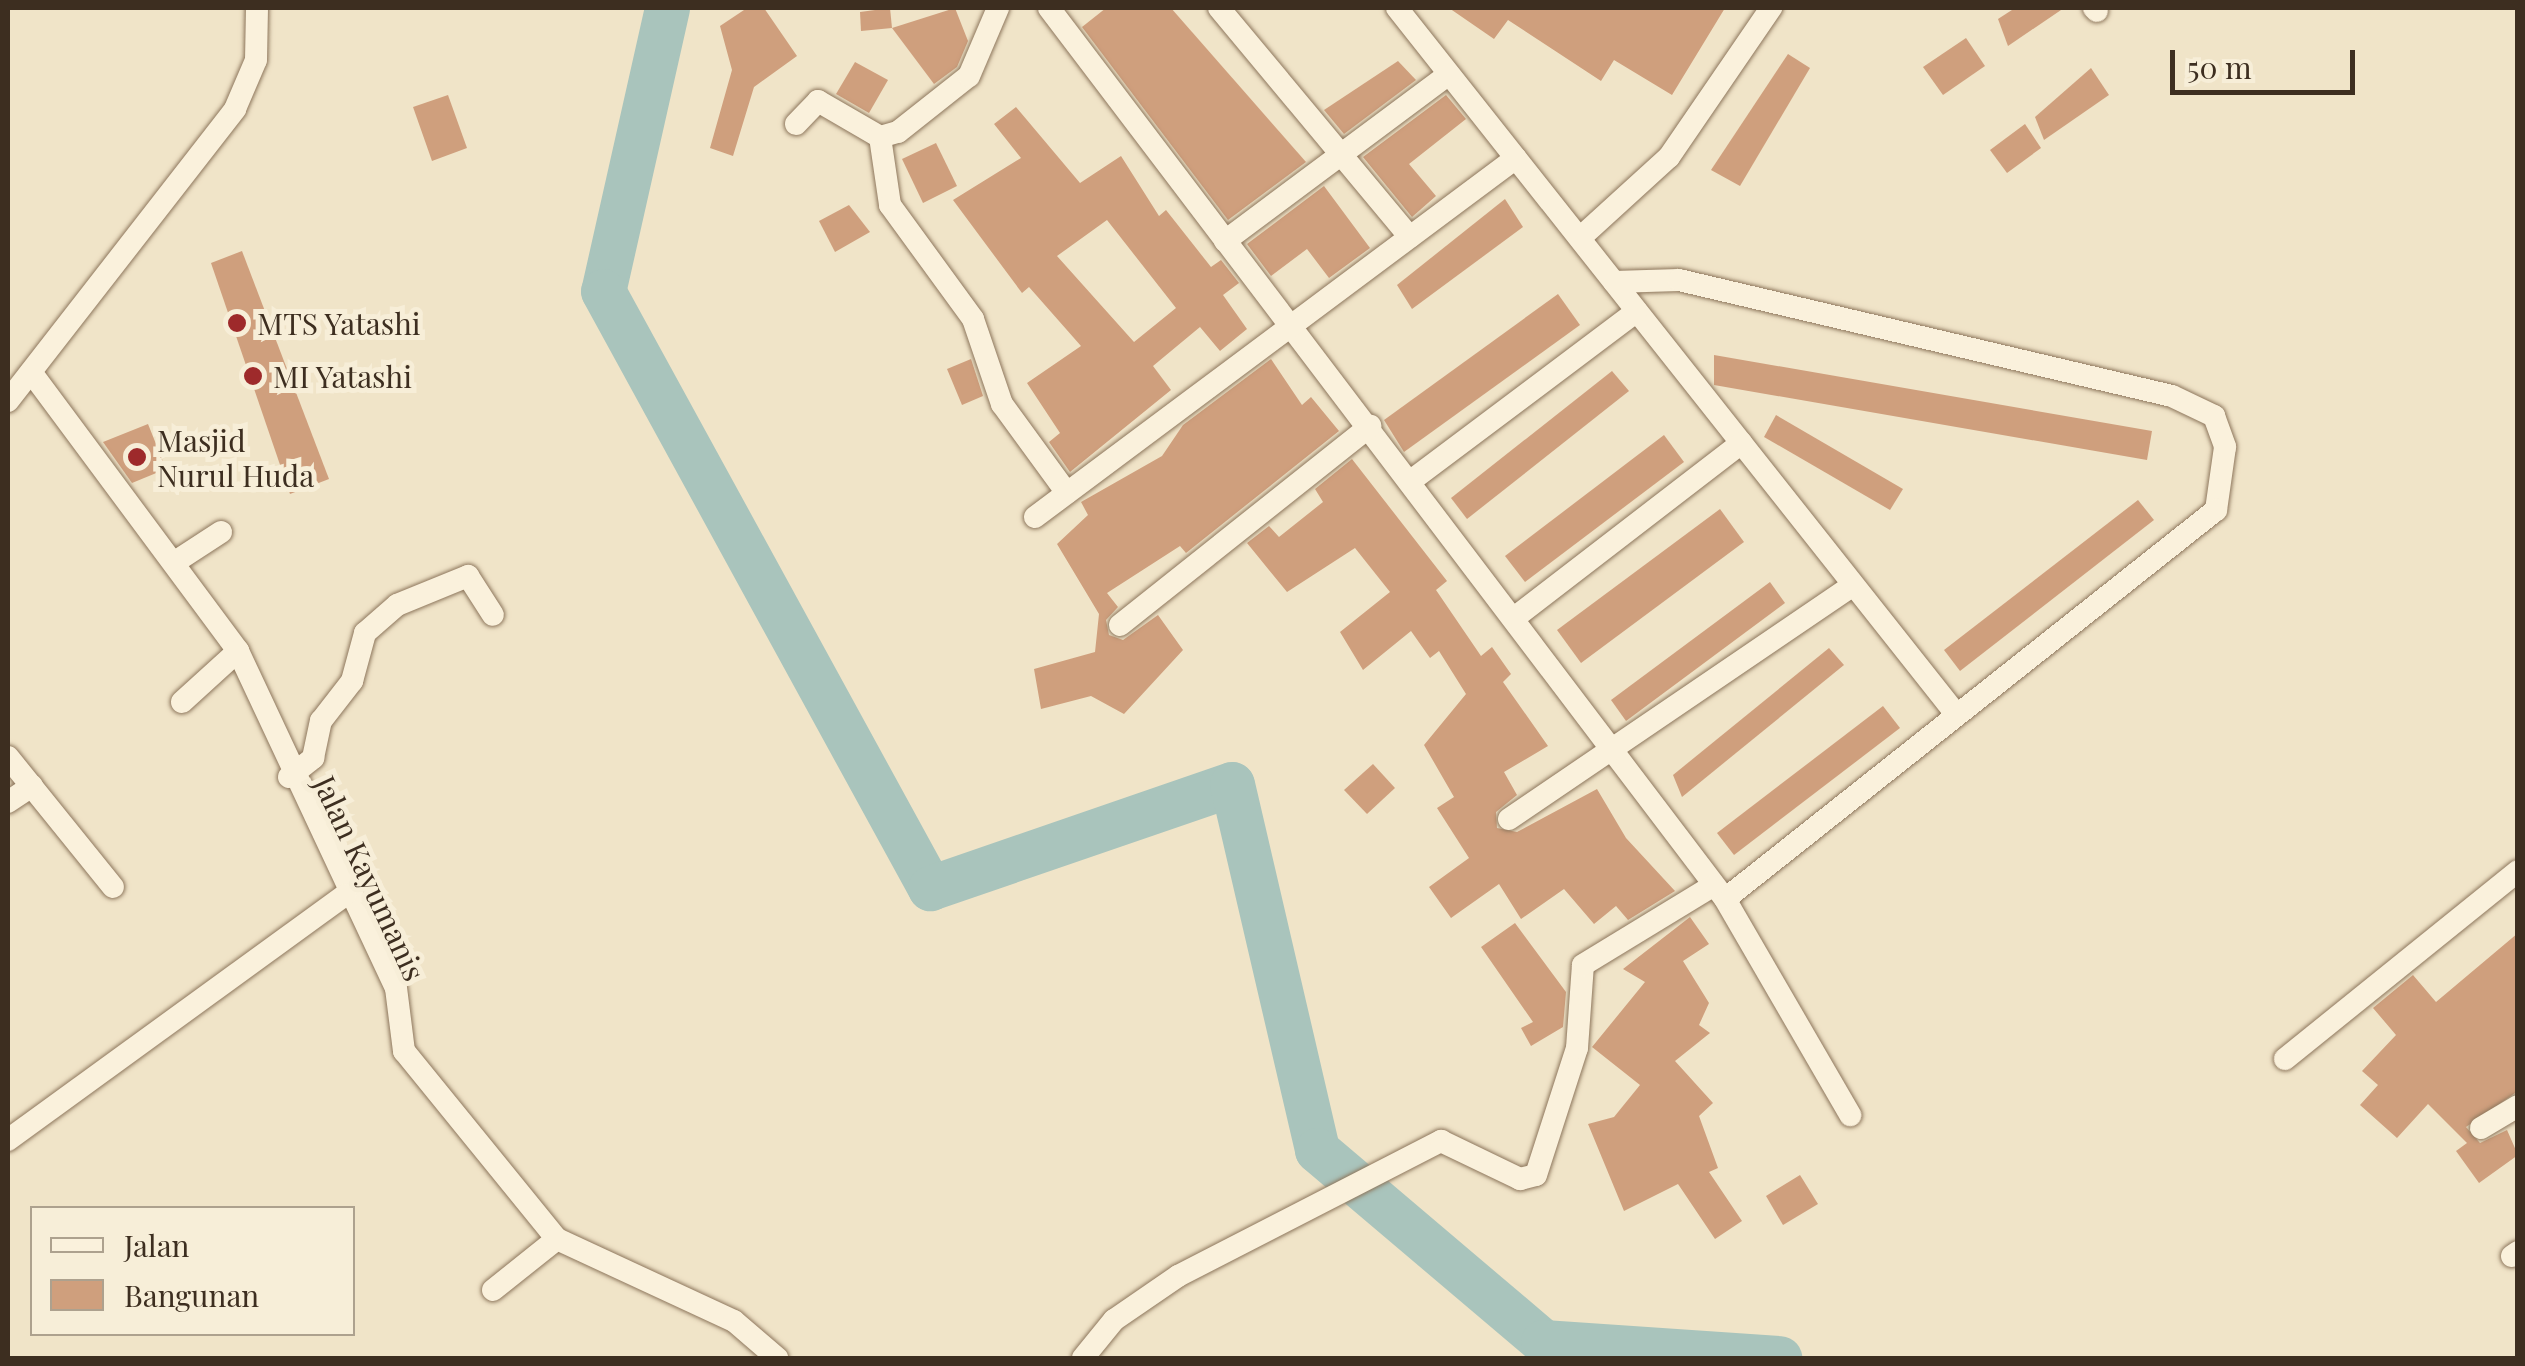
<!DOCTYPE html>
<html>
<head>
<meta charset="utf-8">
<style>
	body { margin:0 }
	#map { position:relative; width:2525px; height:1366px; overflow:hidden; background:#f0e4c8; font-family:"Playfair Display",serif }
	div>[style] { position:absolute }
	.river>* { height:45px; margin:-22.5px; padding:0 22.5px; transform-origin:22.5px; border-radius:22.5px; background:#a9c4bc }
	.building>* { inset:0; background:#cf9f7d }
	.roads { filter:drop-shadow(0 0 2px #8d765c) drop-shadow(0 0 2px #8d765c) }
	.minor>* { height:22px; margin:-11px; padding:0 11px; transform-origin:11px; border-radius:11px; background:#faf1dc }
	.dots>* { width:28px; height:28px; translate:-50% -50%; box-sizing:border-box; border:5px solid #f7eed8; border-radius:50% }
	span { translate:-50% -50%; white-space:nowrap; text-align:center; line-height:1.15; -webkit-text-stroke:10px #f7eed8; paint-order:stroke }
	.poi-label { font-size:30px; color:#3d2e20 }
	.left { translate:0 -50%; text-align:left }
	.street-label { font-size:30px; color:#3d2e20 }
	.frame { position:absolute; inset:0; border:10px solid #3d2e20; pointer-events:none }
	.legend { position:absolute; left:30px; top:1206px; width:325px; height:130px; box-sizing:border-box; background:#f7eed8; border:2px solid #ada18e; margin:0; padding:12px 18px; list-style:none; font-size:30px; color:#3d2e20 }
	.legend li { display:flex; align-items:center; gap:20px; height:50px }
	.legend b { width:50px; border:2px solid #ada18e }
	.scale { position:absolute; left:2170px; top:50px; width:185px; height:45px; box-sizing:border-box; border:5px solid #3d2e20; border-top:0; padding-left:12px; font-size:30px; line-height:35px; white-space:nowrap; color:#3d2e20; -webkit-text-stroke:8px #f7eed8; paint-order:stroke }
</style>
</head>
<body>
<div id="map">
	<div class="river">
		<div style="left:667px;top:8px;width:290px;rotate:102.7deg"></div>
		<div style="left:603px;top:291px;width:681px;rotate:61.29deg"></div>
		<div style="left:930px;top:888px;width:319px;rotate:-19deg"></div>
		<div style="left:1232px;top:784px;width:376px;rotate:76.9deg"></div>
		<div style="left:1317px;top:1150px;width:297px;rotate:40.3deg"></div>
		<div style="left:1543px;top:1342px;width:237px;rotate:3.9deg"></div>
	</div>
	<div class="building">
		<div style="clip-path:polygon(747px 8px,764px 8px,797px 56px,754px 87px,733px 156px,710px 148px,732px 70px,720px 26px)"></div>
		<div style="clip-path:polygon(890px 8px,892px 28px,861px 31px,860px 12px)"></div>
		<div style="clip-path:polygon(955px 8px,968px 41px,957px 67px,934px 84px,892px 28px)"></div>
		<div style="clip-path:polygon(1106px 8px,1171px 8px,1306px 162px,1228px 220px,1082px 27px)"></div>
		<div style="clip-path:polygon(1449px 8px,1725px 8px,1672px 95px,1614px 60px,1601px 81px,1508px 20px,1494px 39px)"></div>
		<div style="clip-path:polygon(2015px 8px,2064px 8px,2008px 46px,1998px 19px)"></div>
		<div style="clip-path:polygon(1966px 38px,1985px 66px,1943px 95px,1923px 67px)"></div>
		<div style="clip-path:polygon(1788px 54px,1810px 68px,1740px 186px,1711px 170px)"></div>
		<div style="clip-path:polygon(1398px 61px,1416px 80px,1344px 134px,1324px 110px)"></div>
		<div style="clip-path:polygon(855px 62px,888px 80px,869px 113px,836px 94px)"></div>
		<div style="clip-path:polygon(2091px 68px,2109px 95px,2044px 140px,2035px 117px)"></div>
		<div style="clip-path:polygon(448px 95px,467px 148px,432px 161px,413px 107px)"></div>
		<div style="clip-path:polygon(1446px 95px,1466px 119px,1409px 164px,1436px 196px,1412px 217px,1363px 157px)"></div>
		<div style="clip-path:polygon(evenodd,1016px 107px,1080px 183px,1121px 156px,1159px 216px,1166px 210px,1211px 267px,1221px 260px,1239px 283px,1223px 295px,1247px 329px,1220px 351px,1200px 327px,1153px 366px,1171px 390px,1070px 472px,1049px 442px,1060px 433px,1027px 383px,1081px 346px,1029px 287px,1022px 293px,953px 200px,1021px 158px,994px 124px,1016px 107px,1107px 220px,1176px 308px,1134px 342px,1057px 256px,1107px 220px)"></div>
		<div style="clip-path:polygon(2025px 124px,2041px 148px,2007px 173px,1990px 150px)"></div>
		<div style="clip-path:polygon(936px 143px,957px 186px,923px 203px,902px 159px)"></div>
		<div style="clip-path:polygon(1324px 186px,1370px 248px,1329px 278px,1307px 249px,1271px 276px,1247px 244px)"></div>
		<div style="clip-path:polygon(1505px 199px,1523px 227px,1412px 309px,1397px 285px)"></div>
		<div style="clip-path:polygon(849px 205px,870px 232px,835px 252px,819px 221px)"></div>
		<div style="clip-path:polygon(242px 251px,329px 479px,290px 494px,211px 263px)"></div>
		<div style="clip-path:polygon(1558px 294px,1580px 325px,1404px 452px,1384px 420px)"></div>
		<div style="clip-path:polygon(1714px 355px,2152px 431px,2147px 460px,1714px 385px)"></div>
		<div style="clip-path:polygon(971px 359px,983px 396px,962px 405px,947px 369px)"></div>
		<div style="clip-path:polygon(1271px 359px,1302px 405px,1311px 397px,1339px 431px,1186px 553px,1180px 546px,1107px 593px,1118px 607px,1106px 620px,1109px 635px,1123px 640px,1158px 615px,1183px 650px,1124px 714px,1091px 696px,1041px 709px,1034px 669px,1095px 652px,1099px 614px,1057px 544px,1088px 515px,1081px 502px,1162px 456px,1183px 425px)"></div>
		<div style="clip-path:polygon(1612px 371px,1629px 391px,1467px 519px,1451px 498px)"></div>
		<div style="clip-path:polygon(1776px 415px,1903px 489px,1890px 510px,1764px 437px)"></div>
		<div style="clip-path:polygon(148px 424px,166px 469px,132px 483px,103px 442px)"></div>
		<div style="clip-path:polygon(1664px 435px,1684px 462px,1525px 582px,1505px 556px)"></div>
		<div style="clip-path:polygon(1352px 459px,1447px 581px,1436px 590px,1481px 656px,1492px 647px,1511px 674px,1503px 682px,1548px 746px,1504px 772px,1517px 795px,1496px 812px,1497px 828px,1517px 832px,1597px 789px,1626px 838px,1675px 891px,1628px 920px,1616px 906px,1594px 924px,1564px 889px,1521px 919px,1499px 884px,1451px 918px,1429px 887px,1469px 858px,1437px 808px,1454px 797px,1424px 745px,1466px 694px,1439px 651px,1430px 658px,1411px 631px,1363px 670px,1340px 632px,1390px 592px,1355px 548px,1287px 592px,1247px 543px,1269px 526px,1279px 537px,1323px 502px,1315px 489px)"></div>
		<div style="clip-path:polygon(2138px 500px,2154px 520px,1960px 671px,1944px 650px)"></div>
		<div style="clip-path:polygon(1720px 509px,1744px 542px,1581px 663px,1557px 630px)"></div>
		<div style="clip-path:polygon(1770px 582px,1785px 603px,1626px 721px,1611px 700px)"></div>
		<div style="clip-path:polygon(1829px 648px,1844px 665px,1682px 797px,1673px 775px)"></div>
		<div style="clip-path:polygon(1883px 706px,1900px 728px,1734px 855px,1717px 833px)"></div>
		<div style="clip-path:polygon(1373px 764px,1395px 788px,1367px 814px,1344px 790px)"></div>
		<div style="clip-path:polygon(1690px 917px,1709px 944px,1683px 961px,1709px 1003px,1699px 1025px,1710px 1033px,1675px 1061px,1713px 1103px,1699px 1116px,1718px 1168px,1709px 1172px,1742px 1221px,1715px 1239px,1678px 1184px,1624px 1211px,1588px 1124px,1614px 1117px,1640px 1085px,1592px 1047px,1645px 982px,1623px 969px)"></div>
		<div style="clip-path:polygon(1515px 923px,1566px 992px,1563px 1027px,1531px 1046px,1521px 1028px,1533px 1022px,1481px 947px)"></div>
		<div style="clip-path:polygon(2518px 933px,2518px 1091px,2466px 1127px,2480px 1143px,2507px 1130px,2518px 1155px,2479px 1183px,2456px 1151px,2467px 1143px,2428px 1104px,2397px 1138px,2360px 1105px,2378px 1085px,2362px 1071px,2396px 1035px,2373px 1008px,2413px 975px,2436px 1002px)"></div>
		<div style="clip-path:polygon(1800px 1175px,1818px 1204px,1783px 1225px,1766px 1196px)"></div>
	</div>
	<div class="roads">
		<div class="minor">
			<div style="left:1049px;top:8px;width:1118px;rotate:52.81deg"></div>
			<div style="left:1725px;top:899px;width:250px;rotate:59.9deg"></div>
			<div style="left:1219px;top:8px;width:298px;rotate:50.2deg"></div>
			<div style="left:1397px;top:8px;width:901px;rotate:51.63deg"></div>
			<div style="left:2094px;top:8px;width:4px;rotate:45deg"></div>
			<div style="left:796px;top:124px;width:32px;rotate:-46deg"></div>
			<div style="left:818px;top:101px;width:72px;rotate:30.1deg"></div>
			<div style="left:880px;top:137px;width:19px;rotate:-16deg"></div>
			<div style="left:898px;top:132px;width:90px;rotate:-38.3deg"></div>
			<div style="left:969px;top:76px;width:74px;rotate:-66.9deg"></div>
			<div style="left:880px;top:137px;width:69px;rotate:81.6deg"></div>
			<div style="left:890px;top:205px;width:141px;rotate:53.9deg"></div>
			<div style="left:973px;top:319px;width:90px;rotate:71.2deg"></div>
			<div style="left:1002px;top:404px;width:110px;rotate:53.9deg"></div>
			<div style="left:1580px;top:238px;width:120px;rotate:-42.3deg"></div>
			<div style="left:1669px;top:157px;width:181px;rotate:-55.6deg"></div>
			<div style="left:1225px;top:241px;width:279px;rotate:-36.7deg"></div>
			<div style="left:1614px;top:282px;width:65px;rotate:-1.8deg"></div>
			<div style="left:1679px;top:280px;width:506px;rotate:13.24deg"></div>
			<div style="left:2172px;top:396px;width:47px;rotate:25.5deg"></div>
			<div style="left:2214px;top:416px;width:33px;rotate:70deg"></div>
			<div style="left:2225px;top:447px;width:64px;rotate:98.1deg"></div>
			<div style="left:2216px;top:510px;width:626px;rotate:141.61deg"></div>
			<div style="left:31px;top:372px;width:347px;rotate:53.4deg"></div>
			<div style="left:238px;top:651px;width:372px;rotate:64.9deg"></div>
			<div style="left:396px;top:988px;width:64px;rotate:82.8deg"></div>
			<div style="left:404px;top:1051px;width:242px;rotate:50.9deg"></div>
			<div style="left:557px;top:1239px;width:195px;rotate:24.9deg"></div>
			<div style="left:734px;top:1321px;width:57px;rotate:40.7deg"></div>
			<div style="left:8px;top:401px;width:370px;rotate:-52.1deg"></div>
			<div style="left:235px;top:109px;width:53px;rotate:-66.8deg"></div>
			<div style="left:256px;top:60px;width:52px;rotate:-88.9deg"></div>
			<div style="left:1412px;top:480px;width:281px;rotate:-36.9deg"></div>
			<div style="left:1035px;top:517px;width:600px;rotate:-36.74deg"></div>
			<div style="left:175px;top:562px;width:55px;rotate:-33.1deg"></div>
			<div style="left:1518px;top:615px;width:282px;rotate:-37.6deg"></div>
			<div style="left:1120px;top:625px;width:320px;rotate:-38.5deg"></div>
			<div style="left:182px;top:702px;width:76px;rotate:-42.3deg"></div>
			<div style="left:8px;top:757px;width:167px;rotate:51.1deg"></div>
			<div style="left:289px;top:777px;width:31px;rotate:-38deg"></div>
			<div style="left:313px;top:758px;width:38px;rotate:-78deg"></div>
			<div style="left:321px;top:721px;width:51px;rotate:-52.2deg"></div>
			<div style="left:352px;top:681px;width:50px;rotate:-74.8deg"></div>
			<div style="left:365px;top:633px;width:43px;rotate:-41.2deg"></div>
			<div style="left:397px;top:605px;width:77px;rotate:-22.2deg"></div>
			<div style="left:468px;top:576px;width:46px;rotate:57.3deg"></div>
			<div style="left:8px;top:802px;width:29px;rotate:-34deg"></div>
			<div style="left:1509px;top:819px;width:416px;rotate:-34.2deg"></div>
			<div style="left:2285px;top:1059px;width:299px;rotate:-38.9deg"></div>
			<div style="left:2481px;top:1128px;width:43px;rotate:-30.7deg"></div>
			<div style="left:8px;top:1140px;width:417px;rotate:-36deg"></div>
			<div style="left:2512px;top:1256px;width:7px;rotate:-34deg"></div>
			<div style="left:493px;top:1290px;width:82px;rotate:-38.6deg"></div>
			<div style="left:1083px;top:1358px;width:49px;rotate:-50.8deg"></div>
			<div style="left:1114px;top:1320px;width:78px;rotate:-34.5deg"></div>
			<div style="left:1178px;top:1276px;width:296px;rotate:-27.2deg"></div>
			<div style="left:1441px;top:1141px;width:88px;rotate:25.7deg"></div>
			<div style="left:1520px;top:1179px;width:16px;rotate:-14deg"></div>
			<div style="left:1536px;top:1175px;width:133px;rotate:-72.1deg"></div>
			<div style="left:1577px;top:1048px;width:83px;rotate:-85.9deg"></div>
			<div style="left:1583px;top:965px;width:153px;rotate:-31.4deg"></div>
		</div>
	</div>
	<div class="dots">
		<div style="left:237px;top:323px;background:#9e2a2b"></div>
		<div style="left:253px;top:376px;background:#9e2a2b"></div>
		<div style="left:137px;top:457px;background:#9e2a2b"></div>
	</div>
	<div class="poi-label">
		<span class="left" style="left:257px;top:323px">MTS Yatashi</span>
		<span class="left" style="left:273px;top:376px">MI Yatashi</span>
		<span class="left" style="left:157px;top:457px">Masjid<br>Nurul Huda</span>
	</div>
	<div class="street-label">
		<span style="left:370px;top:878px;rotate:65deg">Jalan Kayumanis</span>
	</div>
	<div class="frame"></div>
	<ul class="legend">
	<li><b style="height:12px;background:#faf1dc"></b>Jalan</li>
	<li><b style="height:28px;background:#cf9f7d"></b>Bangunan</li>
	</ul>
	<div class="scale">50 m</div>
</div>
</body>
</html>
